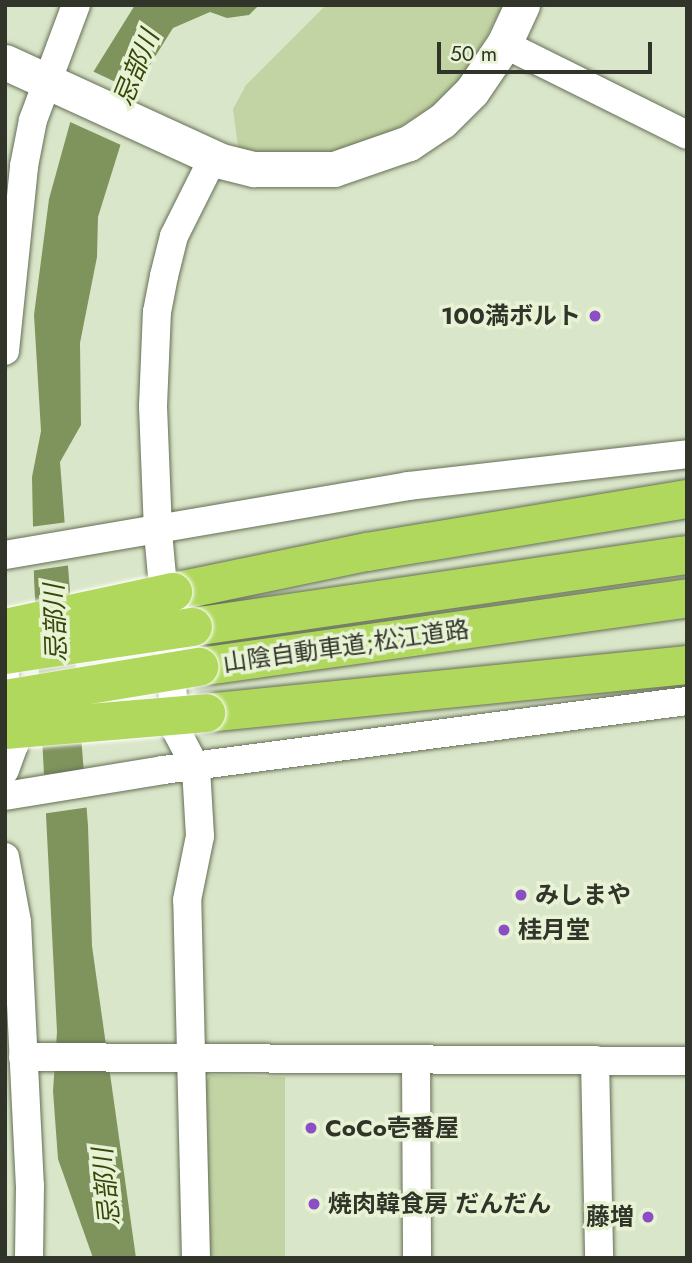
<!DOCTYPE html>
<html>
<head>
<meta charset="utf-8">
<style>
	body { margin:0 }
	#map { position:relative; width:692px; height:1263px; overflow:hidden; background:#dae6c9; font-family:Jost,"Noto Sans JP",sans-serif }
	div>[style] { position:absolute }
	.green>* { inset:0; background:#c2d4a4 }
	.water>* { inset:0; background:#7f935d }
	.pier>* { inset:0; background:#dae6c9 }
	.roads { filter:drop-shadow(0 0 2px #656f56) drop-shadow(0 0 2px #656f56) }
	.minor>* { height:28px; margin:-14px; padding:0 14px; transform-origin:14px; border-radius:14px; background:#fff }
	.tertiary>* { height:35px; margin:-17.5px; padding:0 17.5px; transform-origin:17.5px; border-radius:17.5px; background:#fff }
	.motorway>* { height:38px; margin:-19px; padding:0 19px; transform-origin:19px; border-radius:19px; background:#b0d85d }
	.bridges { filter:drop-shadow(0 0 2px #fff) drop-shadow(0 0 2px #fff) }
	.motorway-bridge>* { height:38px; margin:-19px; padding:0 19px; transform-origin:19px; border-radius:19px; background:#b0d85d }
	.dots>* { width:19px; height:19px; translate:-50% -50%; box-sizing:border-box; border:4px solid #e8f3d6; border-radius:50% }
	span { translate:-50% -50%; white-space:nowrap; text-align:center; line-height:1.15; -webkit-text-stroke:7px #e8f3d6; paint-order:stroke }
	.poi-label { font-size:24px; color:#303429; font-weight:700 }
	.right { translate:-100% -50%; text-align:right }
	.left { translate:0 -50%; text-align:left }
	.street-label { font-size:24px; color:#303429 }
	.water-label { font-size:26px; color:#364809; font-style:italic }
	.frame { position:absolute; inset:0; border:7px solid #303429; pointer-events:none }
	.scale { position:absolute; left:437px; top:42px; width:215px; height:32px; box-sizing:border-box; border:4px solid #303429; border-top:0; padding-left:9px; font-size:21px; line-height:24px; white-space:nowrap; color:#303429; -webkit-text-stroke:5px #e8f3d6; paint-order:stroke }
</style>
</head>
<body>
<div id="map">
	<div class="green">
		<div style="clip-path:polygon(326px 5px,503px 5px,469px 70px,434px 105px,379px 140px,336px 153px,267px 154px,238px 147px,233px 109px,246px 85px)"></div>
		<div style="clip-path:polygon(210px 1075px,285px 1077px,285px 1258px,209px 1258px,205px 1084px)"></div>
	</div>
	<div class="water">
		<div style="clip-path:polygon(135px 5px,259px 5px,249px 15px,227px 18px,210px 12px,173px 28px,141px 79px,98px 217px,97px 257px,80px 343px,81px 425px,60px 462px,88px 826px,92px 946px,136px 1258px,93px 1258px,58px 1159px,53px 1091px,57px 1032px,34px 578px,32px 477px,41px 431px,34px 315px,49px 199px,70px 123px,87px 82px)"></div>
	</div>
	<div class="pier">
		<div style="clip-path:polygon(90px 70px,139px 93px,121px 145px,68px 121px)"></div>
		<div style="clip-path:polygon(68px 522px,71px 565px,30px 571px,30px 527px)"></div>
		<div style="clip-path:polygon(87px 769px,90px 807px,41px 814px,40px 775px)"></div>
	</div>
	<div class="roads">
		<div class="minor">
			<div style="left:504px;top:44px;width:204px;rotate:26.4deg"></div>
			<div style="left:5px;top:351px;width:186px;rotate:-84.1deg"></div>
			<div style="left:24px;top:166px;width:47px;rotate:-78.9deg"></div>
			<div style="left:33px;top:120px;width:123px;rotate:-69.5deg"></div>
			<div style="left:5px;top:555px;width:409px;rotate:-9.7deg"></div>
			<div style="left:408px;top:486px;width:281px;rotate:-6.5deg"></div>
			<div style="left:5px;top:675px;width:71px;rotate:82.7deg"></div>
			<div style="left:14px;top:745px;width:27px;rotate:110deg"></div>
			<div style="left:5px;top:796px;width:160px;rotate:-9.3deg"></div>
			<div style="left:163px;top:770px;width:529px;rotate:-7.5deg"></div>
			<div style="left:5px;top:857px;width:66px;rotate:79.5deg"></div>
			<div style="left:17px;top:922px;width:264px;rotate:87.2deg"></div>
			<div style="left:30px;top:1186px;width:72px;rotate:90.8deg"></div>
			<div style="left:23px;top:1057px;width:664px;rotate:0.35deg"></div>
			<div style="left:416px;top:1059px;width:199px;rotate:89.7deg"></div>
			<div style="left:595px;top:1060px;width:198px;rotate:88.8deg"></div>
			<div style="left:196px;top:1258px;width:358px;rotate:-91.4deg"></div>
			<div style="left:187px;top:900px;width:65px;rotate:-78.5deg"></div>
			<div style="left:200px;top:836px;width:68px;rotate:-93.4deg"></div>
			<div style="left:196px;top:768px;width:43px;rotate:-117.8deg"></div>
			<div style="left:176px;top:730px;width:200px;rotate:-95.2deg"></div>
			<div style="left:158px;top:531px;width:125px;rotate:-92.3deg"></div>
			<div style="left:153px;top:406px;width:94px;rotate:-87.6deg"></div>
			<div style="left:157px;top:312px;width:37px;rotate:-79deg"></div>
			<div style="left:164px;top:276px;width:41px;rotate:-76deg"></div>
			<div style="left:174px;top:236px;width:87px;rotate:-63.4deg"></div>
		</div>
		<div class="tertiary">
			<div style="left:5px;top:62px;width:238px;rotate:24.6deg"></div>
			<div style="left:221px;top:161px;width:34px;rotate:14deg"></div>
			<div style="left:254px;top:169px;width:80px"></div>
			<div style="left:334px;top:169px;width:79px;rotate:-19.1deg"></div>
			<div style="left:409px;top:143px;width:40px;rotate:-34deg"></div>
			<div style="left:442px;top:121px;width:42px;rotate:-45deg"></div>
			<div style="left:472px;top:91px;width:57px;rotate:-55.8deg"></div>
			<div style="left:504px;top:44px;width:43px;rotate:-65.2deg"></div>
		</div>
		<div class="motorway">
			<div style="left:173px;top:592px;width:198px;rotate:-11.7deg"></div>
			<div style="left:367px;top:552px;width:324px;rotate:-9.4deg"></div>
			<div style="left:193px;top:627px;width:499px;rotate:-8.3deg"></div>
			<div style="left:199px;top:667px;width:493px;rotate:-8deg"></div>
			<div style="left:206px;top:713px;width:483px;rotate:-5.7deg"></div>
		</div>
	</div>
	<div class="bridges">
		<div class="motorway-bridge">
			<div style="left:5px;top:628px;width:172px;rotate:-12.1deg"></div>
			<div style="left:5px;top:655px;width:190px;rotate:-8.5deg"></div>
			<div style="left:5px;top:699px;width:197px;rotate:-9.4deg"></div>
			<div style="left:5px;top:730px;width:202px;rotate:-4.8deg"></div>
		</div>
	</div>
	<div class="dots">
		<div style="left:595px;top:316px;background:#8b4ec4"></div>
		<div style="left:521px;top:895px;background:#8b4ec4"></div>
		<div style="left:504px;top:930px;background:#8b4ec4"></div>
		<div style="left:311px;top:1128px;background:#8b4ec4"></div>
		<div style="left:314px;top:1204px;background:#8b4ec4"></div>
		<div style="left:648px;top:1217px;background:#8b4ec4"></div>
	</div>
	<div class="poi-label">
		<span class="right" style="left:581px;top:316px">100満ボルト</span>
		<span class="left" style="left:535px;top:895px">みしまや</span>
		<span class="left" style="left:518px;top:930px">桂月堂</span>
		<span class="left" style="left:325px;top:1128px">CoCo壱番屋</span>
		<span class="left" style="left:328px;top:1204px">焼肉韓食房 だんだん</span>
		<span class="right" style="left:634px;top:1217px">藤増</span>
	</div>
	<div class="street-label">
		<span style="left:346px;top:646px;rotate:-8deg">山陰自動車道;松江道路</span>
	</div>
	<div class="water-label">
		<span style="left:137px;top:68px;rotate:-68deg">忌部川</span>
		<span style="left:56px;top:623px;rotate:-92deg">忌部川</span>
		<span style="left:107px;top:1187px;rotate:-96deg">忌部川</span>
	</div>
	<div class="frame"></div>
	<div class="scale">50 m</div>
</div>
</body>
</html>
